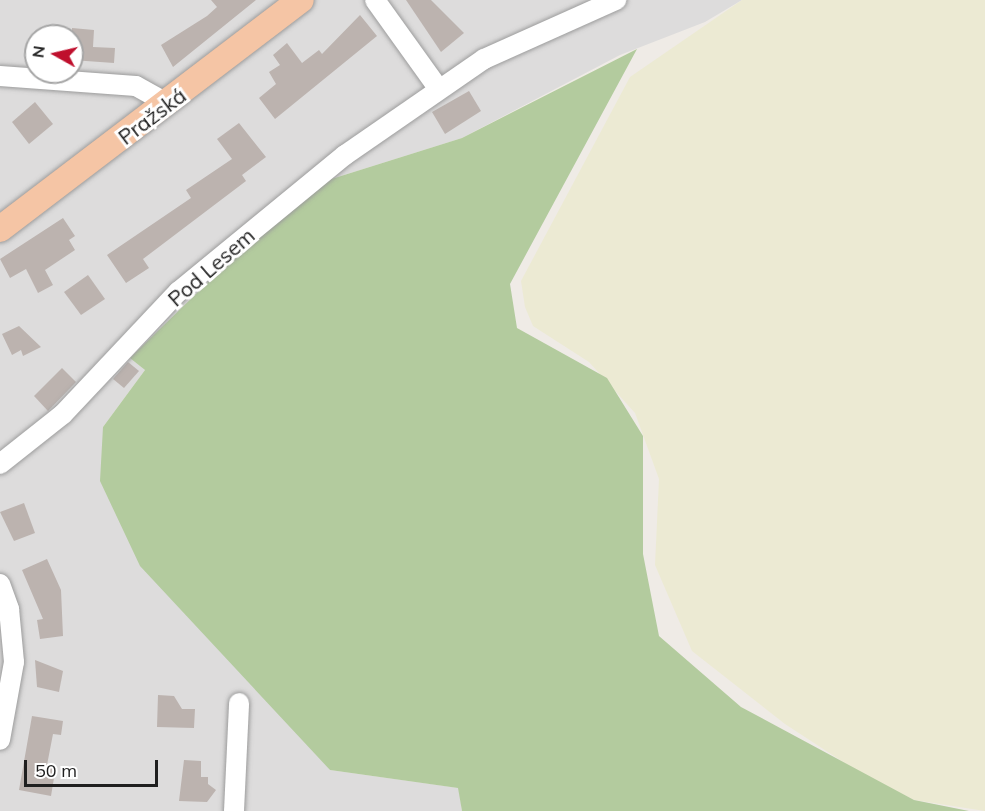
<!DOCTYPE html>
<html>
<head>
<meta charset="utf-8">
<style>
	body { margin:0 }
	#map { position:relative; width:985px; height:811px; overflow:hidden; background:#efebe6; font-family:Mulish,sans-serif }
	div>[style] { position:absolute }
	.residential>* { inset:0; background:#dddcdc }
	.farmland>* { inset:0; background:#ecead3 }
	.forest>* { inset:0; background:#b3cb9e }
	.building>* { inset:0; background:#bcb3af }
	.roads { filter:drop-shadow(0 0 2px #9c9c9c) drop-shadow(0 0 2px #9c9c9c) }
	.minor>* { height:20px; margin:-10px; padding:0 10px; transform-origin:10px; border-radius:10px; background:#fff }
	.major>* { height:26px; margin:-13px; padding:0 13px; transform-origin:13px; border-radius:13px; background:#f5c5a5 }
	span { translate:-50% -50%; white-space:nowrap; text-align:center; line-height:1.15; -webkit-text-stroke:6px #fff; paint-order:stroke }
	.street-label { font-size:21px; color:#1f1f1f }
	.north { position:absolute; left:24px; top:24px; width:60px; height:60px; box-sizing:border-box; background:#fff; border:2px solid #a5a5a5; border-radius:50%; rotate:278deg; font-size:16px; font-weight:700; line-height:24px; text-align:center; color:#1f1f1f }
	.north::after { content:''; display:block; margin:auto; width:21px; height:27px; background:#bf0f2d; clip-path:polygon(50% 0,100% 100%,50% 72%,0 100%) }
	.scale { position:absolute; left:24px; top:760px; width:134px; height:27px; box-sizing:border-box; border:3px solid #1f1f1f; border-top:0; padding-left:8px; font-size:18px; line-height:21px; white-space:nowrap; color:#1f1f1f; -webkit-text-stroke:4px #fff; paint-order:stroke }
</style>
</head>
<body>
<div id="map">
	<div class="residential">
		<div style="clip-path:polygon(evenodd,0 0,742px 0,705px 22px,620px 55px,462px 138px,306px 187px,131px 358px,145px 370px,103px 427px,330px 770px,459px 788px,462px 811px,0 811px,0 0,36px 36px,72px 36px,72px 72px,36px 72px,36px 36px)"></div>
	</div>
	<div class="farmland">
		<div style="clip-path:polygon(742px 0,985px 0,985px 811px,914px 800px,860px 773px,785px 724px,692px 651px,655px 565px,659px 479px,635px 413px,589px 362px,533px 326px,525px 307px,521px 281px,630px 77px)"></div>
	</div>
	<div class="forest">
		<div style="clip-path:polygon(637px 49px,510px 284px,517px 328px,607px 378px,643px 436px,643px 554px,659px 636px,741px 707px,914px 800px,969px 811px,462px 811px,458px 788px,330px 770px,140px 566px,100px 481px,103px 427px,145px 370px,130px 358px,306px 187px,462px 138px)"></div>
	</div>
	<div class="building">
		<div style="clip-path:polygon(211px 0,256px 0,173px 67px,161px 45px,207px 16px,217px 7px)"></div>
		<div style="clip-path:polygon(406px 0,431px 0,464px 33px,441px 52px)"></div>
		<div style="clip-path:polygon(360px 15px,377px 36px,275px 119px,259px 98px,276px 84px,269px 72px,280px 65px,273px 55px,287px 43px,302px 63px,319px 50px,322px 54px)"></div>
		<div style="clip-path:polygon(72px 28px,94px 30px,93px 47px,115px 48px,114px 63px,72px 60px)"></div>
		<div style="clip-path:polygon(469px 91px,481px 111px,445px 134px,432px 112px)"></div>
		<div style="clip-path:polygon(35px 102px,53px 124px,29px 144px,12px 122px)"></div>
		<div style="clip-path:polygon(239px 123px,266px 157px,242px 175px,246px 181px,143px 259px,149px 268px,126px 283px,107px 255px,191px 198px,186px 190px,232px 159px,217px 139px)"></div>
		<div style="clip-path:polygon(63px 218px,75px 236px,69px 240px,75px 250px,45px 270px,53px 285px,38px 293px,26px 269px,10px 278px,0 259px)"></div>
		<div style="clip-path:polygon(88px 275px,105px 299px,81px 315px,64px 292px)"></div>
		<div style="clip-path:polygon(19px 326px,41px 347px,23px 356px,21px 350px,12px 355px,2px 334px)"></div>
		<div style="clip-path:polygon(128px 362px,139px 371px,124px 388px,113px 379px)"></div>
		<div style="clip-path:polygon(62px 368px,76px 382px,48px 411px,34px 396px)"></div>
		<div style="clip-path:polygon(24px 503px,35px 533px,14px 541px,0 512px)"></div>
		<div style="clip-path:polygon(47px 559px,61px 590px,63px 636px,40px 639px,37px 620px,43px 619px,22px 570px)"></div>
		<div style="clip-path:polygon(35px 660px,63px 671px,59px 692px,37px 687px)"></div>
		<div style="clip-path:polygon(158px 695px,174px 696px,182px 709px,195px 709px,194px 728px,157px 727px)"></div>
		<div style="clip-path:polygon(32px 716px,63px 721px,61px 735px,53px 734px,47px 765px,56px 766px,51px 796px,19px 790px)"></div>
		<div style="clip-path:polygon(184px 760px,201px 761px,201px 777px,208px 777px,208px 784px,216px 790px,207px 802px,179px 801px)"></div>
	</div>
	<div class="roads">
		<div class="minor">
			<div style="left:375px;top:0;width:108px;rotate:54.4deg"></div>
			<div style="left:0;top:76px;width:136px;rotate:4.2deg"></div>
			<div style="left:136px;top:86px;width:37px;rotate:29deg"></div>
			<div style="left:0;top:464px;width:80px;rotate:-38.4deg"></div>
			<div style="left:63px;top:414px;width:168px;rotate:-46.7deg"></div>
			<div style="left:178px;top:292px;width:216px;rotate:-39.4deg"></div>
			<div style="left:345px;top:155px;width:169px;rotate:-34.6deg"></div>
			<div style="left:484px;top:59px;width:145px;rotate:-24.1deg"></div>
			<div style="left:0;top:584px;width:27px;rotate:70deg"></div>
			<div style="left:9px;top:609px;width:53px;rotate:84.6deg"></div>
			<div style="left:14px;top:662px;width:79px;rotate:100.2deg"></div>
			<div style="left:234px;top:811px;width:108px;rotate:-87.3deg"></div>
		</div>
		<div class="major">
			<div style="left:0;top:229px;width:378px;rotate:-37.3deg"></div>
		</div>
	</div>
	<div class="street-label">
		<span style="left:152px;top:116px;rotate:-37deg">Pražská</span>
		<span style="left:211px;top:267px;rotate:-41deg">Pod Lesem</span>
	</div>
	<div class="north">N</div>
	<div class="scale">50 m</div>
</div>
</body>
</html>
